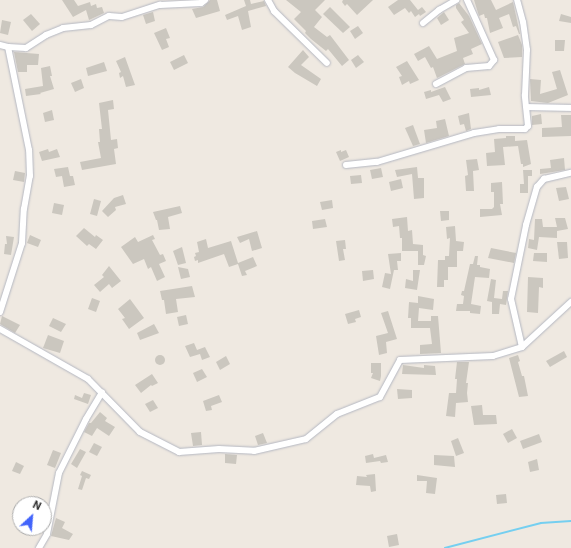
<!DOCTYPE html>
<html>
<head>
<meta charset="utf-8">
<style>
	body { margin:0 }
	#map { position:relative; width:571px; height:548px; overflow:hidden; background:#efe9e1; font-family:Roboto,sans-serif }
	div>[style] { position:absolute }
	.stream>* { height:1.5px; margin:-0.75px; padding:0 0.75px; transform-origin:0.75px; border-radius:0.75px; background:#75cff0 }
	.building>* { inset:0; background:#cbc7bf }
	.round { border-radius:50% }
	.roads { filter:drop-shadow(0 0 1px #b4b7c1) drop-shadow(0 0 1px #b4b7c1) }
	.street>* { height:6px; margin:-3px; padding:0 3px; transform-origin:3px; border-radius:3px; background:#fff }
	span { translate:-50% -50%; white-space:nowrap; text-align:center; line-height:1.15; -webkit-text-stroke:4px #fff; paint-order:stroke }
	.north { position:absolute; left:12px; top:496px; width:40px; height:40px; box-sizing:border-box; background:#fff; border:1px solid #ababab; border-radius:50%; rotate:26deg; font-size:11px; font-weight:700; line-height:16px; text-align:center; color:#2e2e2e }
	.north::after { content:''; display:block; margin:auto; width:14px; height:18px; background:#4264fb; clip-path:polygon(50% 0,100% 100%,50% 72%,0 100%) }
</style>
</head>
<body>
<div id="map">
	<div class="stream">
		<div style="left:445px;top:548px;width:99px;rotate:-14.6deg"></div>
		<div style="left:541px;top:523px;width:30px;rotate:-4deg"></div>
	</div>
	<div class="building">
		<div style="clip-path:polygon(62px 0,74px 0,78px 6px,90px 2px,91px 6px,96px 4px,97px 8px,102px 7px,104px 13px,89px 20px,86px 10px,73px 17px)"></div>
		<div style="clip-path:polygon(210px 0,217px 0,220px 11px,196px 18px,192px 9px,203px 7px)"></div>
		<div style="clip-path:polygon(244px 0,250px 0,251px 4px,264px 1px,266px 6px,248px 11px,251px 27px,242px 30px,238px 16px,227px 20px,225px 15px,246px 6px)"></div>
		<div style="clip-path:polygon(286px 0,325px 0,315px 10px,322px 17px,314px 27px,327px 37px,330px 35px,349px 60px,342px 66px,328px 49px,326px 51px,311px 39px,305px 33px,306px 31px,294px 19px,301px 12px)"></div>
		<div style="clip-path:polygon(343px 0,373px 0,357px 15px,347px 4px,345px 6px,342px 2px)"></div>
		<div style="clip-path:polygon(398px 0,410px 0,418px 10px,422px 7px,426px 12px,420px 16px,419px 14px,415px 17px,411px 11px,409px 13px,405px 8px,394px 15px,388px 7px)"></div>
		<div style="clip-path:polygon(474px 0,491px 0,496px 10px,513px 2px,520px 34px,519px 34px,516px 26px,513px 27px,509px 14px,499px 18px,503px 28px,490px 33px,487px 18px,485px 18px,484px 14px,479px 16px)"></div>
		<div style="clip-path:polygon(459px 3px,469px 16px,482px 44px,471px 49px,473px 54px,463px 58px,465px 64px,437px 78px,433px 67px,431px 68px,425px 57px,418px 61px,414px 54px,429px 46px,437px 59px,457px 51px,454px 38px,469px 33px,461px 22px,464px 20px,456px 8px,456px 5px)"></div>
		<div style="clip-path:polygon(330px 7px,350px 27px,343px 33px,323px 14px)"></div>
		<div style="clip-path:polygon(153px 12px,155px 21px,146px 24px,143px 15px)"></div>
		<div style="clip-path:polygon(444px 12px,449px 20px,441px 25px,437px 18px)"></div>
		<div style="clip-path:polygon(31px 14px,40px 24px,32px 31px,23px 20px)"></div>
		<div style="clip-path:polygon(561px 14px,571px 17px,571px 23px,559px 21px)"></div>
		<div style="clip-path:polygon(2px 20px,11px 22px,8px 35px,0 33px)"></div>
		<div style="clip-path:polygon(358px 26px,363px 33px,355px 39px,350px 31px)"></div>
		<div style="clip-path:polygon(166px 28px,170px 38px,166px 39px,169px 47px,162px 50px,154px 33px)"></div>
		<div style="clip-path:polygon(518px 35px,522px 45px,522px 57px,504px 58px,498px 42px)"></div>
		<div style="clip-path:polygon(555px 40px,565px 40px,564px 51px,555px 51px)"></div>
		<div style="clip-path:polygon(303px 50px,309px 57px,301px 65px,321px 79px,317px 86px,295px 73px,288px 67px)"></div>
		<div style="clip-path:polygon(14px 52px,39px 54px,38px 65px,27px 65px,27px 72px,18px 72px)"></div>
		<div style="clip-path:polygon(184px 55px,188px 63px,174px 70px,170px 62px)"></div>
		<div style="clip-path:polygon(358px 55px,364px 62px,356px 68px,351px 60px)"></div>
		<div style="clip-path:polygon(125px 57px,135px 85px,126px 87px,123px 76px,120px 78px,119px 73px,121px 72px,116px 61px)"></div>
		<div style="clip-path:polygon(407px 61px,419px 80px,410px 84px,409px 81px,402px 85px,399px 77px,402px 76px,396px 67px)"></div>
		<div style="clip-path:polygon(104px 62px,107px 71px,88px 76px,86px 68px)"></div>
		<div style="clip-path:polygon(50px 66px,52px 76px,50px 76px,54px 89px,40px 93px,41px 94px,26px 96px,25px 89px,43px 86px,41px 68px)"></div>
		<div style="clip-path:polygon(560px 70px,568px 95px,548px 103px,531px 101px,530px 79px,541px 80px,540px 94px,557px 89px,552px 72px)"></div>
		<div style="clip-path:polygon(81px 79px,84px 88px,75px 92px,71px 83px)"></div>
		<div style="clip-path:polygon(445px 87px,451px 99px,443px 102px,439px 95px,426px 99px,424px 92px,431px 90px,431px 92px)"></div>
		<div style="clip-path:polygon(489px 87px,491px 95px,471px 97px,470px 89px,479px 88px,479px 90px)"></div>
		<div style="clip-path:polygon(113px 100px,114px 109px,108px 110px,111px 140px,117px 139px,118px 148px,114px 149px,116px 164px,82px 170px,80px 162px,101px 158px,98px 142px,100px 142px,99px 129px,102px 129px,99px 103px)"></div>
		<div style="clip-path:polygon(52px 110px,54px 120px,45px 122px,43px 113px)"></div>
		<div style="clip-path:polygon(469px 113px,471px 129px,466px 131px,464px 124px,460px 125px,458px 116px)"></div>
		<div style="clip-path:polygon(541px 114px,542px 124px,532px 125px,532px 116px)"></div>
		<div style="clip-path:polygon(561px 115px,571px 115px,571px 136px,542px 137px,542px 128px,562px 127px)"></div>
		<div style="clip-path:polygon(445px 119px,449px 136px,426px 143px,424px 130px,437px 128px,436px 121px)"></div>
		<div style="clip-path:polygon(413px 125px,420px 144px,413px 146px,405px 128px)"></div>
		<div style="clip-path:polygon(506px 136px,515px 136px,515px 141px,527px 140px,531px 164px,523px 167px,523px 164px,521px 164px,518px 146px,503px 147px,505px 165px,487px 166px,486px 153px,495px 152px,494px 139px,506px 138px)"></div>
		<div style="clip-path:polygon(48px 149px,49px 152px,57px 149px,60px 157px,42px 161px,39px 152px)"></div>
		<div style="clip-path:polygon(341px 150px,341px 152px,346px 150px,349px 157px,340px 161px,336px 152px)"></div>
		<div style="clip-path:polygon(564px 158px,565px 170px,540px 174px,540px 169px,551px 168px,550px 160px)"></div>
		<div style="clip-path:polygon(477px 159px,479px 170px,473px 171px,474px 191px,466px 191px,465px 176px,468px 175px,466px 160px)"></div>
		<div style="clip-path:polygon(68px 167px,70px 176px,73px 176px,75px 185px,64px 187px,62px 176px,56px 177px,54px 169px)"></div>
		<div style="clip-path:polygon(417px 167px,418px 178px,424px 178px,424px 198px,414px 199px,412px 174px,397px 177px,395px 170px)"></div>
		<div style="clip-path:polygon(381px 168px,383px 177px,372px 179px,370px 170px)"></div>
		<div style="clip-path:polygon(523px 170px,532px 170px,532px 176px,528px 176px,528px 193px,520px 193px,520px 184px,524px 184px)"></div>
		<div style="clip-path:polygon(15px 171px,25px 173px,24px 182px,13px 180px)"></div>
		<div style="clip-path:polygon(361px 175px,362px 183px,351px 184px,350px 176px)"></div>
		<div style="clip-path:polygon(401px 179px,403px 188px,391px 191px,389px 182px)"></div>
		<div style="clip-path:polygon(502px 182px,503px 204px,500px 204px,502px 215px,480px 217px,480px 209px,492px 209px,494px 207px,494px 192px,491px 192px,491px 183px)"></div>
		<div style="clip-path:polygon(566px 187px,569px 199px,559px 201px,556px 188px)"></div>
		<div style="clip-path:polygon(123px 195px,126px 204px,115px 207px,116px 210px,108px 217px,102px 211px,114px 198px)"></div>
		<div style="clip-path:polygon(94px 199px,101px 201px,97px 216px,90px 214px)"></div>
		<div style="clip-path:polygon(332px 200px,333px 208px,322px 210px,320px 202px)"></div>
		<div style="clip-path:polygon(54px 203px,64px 205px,62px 215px,52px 213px)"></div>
		<div style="clip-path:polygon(180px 206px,182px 213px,168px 217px,170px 229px,159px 230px,157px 220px,156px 220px,153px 212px)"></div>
		<div style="clip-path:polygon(440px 211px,449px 211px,449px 220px,441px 221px)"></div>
		<div style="clip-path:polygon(407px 217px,408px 231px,412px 230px,413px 244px,423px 245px,423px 255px,426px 256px,424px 265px,418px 265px,418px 251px,402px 251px,402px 238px,400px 238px,399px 226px,393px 227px,392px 219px)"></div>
		<div style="clip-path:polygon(555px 218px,565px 218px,568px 229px,557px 231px,557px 238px,539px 237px,537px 250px,528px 248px,529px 239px,534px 240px,535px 219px,542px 219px,543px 227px,557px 227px)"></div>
		<div style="clip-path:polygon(325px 219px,327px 227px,313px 229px,312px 221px)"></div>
		<div style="clip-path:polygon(455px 226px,456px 241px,464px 242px,463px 251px,457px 251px,457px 267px,448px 267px,448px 280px,444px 280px,444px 287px,437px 287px,438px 260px,445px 260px,445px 256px,449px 256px,450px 238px,447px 239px,446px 227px)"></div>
		<div style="clip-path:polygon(84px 228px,95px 237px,96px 235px,103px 240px,96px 249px,89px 244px,87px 246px,76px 236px)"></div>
		<div style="clip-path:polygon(257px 231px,262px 248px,252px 251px,249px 239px,240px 243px,237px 237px)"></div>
		<div style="clip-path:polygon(30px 235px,41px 240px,38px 247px,27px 243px)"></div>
		<div style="clip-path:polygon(153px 235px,155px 239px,152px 240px,160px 255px,163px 254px,166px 261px,159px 264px,165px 277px,157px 281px,151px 267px,148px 269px,144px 259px,133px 264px,121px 247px,135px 237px,138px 242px)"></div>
		<div style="clip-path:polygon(6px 236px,14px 237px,11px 255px,4px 254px,5px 244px,7px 244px)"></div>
		<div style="clip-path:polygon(206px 239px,208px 248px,231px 241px,238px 263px,253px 257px,257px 266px,245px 271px,247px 275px,242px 276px,238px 264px,229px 267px,224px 254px,198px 263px,198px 260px,195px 261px,194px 257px,196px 256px,195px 253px,199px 252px,197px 242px)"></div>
		<div style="clip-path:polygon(345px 240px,346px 249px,343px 249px,345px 260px,339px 261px,336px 241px)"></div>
		<div style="clip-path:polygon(557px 242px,567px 242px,568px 258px,559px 259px)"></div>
		<div style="clip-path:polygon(182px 247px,186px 263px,178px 265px,173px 251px)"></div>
		<div style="clip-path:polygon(491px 248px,516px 253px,514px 263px,488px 258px)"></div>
		<div style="clip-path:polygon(401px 253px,401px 261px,397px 261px,398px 270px,394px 270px,390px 289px,382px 287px,385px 273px,391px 274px,388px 254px)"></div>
		<div style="clip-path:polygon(534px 253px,547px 253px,547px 262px,533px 261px)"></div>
		<div style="clip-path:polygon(475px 256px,478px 256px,477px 265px,480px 265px,480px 267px,490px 269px,489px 278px,475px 277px,471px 304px,481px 306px,480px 314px,470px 313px,470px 311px,456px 311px,457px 304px,463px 304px,464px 296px,461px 295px,462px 291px,464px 291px,470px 264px,473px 264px)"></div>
		<div style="clip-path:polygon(109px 266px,121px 281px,112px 288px,109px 284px,100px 292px,94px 285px,104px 277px,102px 275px)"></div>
		<div style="clip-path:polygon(178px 267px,188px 269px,190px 277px,181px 279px)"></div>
		<div style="clip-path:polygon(373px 270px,374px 279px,363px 281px,362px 271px)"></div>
		<div style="clip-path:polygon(413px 270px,420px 270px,417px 290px,405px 288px,406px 279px,413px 281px)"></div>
		<div style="clip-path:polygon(528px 277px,543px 278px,543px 288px,539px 287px,538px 313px,527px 312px)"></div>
		<div style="clip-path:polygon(491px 279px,496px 280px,494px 298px,502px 299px,503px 291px,508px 291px,506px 305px,500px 304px,499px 314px,492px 314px,492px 302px,487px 301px)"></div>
		<div style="clip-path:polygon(192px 286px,195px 297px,176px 299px,178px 312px,166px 314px,164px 300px,162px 300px,160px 291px)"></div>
		<div style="clip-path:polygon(418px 296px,434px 299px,433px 310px,419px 308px,418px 321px,431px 321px,431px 316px,438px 316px,441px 353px,420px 354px,420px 345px,432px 344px,430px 328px,411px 328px,411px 318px,408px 318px,409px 302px,418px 303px)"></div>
		<div style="clip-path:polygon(92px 298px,100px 301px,96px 312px,88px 309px)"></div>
		<div style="clip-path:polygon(130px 299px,144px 318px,129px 329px,122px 319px,125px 318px,118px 309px)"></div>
		<div style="clip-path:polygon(359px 310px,361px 317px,355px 319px,356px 322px,348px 324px,345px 314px)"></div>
		<div style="clip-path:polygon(388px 311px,397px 339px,386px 342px,387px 353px,379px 355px,376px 336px,388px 333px,381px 313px)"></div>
		<div style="clip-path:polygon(186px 315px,188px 324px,179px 326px,177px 317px)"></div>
		<div style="clip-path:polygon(2px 316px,20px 325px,15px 333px,0 324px)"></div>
		<div style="clip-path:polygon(53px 318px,66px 324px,61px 332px,49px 326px)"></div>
		<div style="clip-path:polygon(154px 324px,159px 333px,140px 340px,137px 333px)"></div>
		<div style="clip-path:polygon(48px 335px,64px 341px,60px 353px,43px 348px)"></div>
		<div style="clip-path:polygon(194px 343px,197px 350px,205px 347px,210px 357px,202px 360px,200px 354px,190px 357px,185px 346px)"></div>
		<div style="clip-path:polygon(564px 351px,567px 357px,550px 367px,546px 361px)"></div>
		<div class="round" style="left:155px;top:355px;width:10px;height:10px"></div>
		<div style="clip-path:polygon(518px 355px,520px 361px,518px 362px,522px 376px,524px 376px,528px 396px,519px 397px,509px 358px)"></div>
		<div style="clip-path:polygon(226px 356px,230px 364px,220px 370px,216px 362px)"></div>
		<div style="clip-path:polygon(457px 362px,469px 362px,466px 383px,468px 383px,467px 393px,468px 402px,456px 403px,455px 417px,446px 416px,449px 393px,456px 393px,457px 379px,455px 379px)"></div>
		<div style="clip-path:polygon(371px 363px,381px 363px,381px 376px,380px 381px,371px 378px,373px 373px,371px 373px)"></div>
		<div style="clip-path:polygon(403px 365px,424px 368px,424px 365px,435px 366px,436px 375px,402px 374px)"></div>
		<div style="clip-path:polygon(202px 369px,207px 377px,197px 382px,193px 373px)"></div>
		<div style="clip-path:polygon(152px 374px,158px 383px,152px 386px,151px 385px,141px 393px,135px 385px)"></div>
		<div style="clip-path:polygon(397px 389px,412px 390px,412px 398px,398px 399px)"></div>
		<div style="clip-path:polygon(84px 393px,91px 395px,88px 404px,74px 399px,75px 395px,82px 398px)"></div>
		<div style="clip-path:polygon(219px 395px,222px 402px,211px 406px,212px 410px,206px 411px,203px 401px)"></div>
		<div style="clip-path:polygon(153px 400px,158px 408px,150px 412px,145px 404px)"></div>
		<div style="clip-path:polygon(482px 405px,483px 415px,496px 415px,497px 424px,474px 425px,471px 406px)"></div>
		<div style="clip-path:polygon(100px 412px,107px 418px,105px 421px,115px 427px,109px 436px,97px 428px,92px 436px,84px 432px,89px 423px,91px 423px)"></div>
		<div style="clip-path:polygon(512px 429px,517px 438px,508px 443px,503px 434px)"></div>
		<div style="clip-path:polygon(201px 432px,202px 445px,193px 446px,191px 433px)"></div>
		<div style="clip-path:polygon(263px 433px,267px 443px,258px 445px,255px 436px)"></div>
		<div style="clip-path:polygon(539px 434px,542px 442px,523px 449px,520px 441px)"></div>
		<div style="clip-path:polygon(458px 438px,464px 453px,456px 456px,451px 441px)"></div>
		<div style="clip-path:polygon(94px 443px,102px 447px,97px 456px,89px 452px)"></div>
		<div style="clip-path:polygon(80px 449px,86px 452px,77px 468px,71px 464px)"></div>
		<div style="clip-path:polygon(53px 450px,61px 453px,55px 468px,47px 465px)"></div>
		<div style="clip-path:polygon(225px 454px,237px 455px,236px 464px,225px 463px)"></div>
		<div style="clip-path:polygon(373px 454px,374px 458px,386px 455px,388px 462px,381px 463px,380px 461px,366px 463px,365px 456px)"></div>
		<div style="clip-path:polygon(434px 455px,454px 456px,455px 467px,434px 465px)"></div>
		<div style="clip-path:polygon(537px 459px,539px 470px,530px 472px,528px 462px)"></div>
		<div style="clip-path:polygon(16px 462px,24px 466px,20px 474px,12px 471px)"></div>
		<div style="clip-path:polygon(82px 471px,91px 475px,89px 479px,86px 478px,82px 490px,78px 489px,82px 476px,80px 475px)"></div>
		<div style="clip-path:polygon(375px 474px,376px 491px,371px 492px,370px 486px,356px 485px,357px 476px,367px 477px,366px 475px)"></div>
		<div style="clip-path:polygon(417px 475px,437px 478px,435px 494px,426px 493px,427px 481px,417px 481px)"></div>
		<div style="clip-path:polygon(506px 494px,507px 503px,497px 504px,496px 495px)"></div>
		<div style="clip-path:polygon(56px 518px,65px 522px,62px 528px,73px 534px,69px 540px,51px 536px)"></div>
		<div style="clip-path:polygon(397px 534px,399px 545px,389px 547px,387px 536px)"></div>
	</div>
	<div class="roads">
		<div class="street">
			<div style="left:268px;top:0;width:13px;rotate:61deg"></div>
			<div style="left:274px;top:11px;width:74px;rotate:44.5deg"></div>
			<div style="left:423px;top:23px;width:21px;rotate:-39deg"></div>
			<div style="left:439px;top:10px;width:20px;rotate:-30deg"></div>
			<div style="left:0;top:45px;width:8px;rotate:14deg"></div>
			<div style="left:436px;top:84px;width:34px;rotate:-28deg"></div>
			<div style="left:466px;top:68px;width:23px;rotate:-5deg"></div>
			<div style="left:489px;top:66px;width:8px;rotate:-50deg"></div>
			<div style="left:494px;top:60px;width:66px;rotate:-114.2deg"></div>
			<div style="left:528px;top:107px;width:43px;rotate:1.3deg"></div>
			<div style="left:346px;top:165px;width:31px;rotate:-6deg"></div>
			<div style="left:377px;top:162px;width:101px;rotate:-16.6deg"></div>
			<div style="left:474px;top:133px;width:25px;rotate:-9deg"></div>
			<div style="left:499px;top:129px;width:26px"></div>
			<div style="left:525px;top:129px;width:4px;rotate:-45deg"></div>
			<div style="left:528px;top:126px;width:31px;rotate:-96deg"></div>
			<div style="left:525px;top:95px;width:45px;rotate:-87.5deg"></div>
			<div style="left:527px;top:50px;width:28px;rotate:-98deg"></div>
			<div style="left:523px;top:22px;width:23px;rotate:-105deg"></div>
			<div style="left:0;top:312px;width:72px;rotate:-72.3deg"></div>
			<div style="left:22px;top:243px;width:34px;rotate:-87deg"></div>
			<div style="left:24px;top:209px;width:34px;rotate:-80deg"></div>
			<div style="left:30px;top:176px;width:26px;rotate:-92deg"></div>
			<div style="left:29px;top:150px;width:105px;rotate:-101.5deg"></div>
			<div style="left:8px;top:47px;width:18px;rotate:3deg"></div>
			<div style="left:26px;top:48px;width:24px;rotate:-33deg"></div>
			<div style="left:46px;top:35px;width:18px;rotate:-22deg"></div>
			<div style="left:63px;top:28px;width:28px;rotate:-6deg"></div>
			<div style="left:91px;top:25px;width:20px;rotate:-27deg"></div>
			<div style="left:109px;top:16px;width:13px;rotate:4deg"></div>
			<div style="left:122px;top:17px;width:40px;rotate:-18deg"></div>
			<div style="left:160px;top:5px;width:41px;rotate:-2.8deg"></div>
			<div style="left:201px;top:3px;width:5px;rotate:-37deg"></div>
			<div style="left:0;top:329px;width:101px;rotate:29.6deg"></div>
			<div style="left:88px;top:379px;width:74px;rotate:45.5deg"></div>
			<div style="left:140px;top:432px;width:44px;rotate:27.1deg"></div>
			<div style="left:179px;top:452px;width:40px;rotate:-4.3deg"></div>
			<div style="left:219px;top:449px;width:35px;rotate:3deg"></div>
			<div style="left:254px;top:451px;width:53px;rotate:-13deg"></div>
			<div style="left:306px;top:439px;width:40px;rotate:-39deg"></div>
			<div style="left:337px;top:414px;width:46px;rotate:-21.6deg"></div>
			<div style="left:380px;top:397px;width:42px;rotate:-61.6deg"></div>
			<div style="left:400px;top:360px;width:93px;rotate:-2.5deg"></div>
			<div style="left:493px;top:356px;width:30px;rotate:-17deg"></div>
			<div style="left:522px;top:347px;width:67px;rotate:-42.6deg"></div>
			<div style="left:522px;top:347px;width:49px;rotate:-102.9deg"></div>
			<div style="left:511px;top:299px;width:76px;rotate:-78.5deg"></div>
			<div style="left:526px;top:225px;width:40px;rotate:-74deg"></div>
			<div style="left:537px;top:187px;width:11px;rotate:-49deg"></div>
			<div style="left:544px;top:179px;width:28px;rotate:-13deg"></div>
			<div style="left:39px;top:548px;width:16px;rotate:-60deg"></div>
			<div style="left:47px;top:534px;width:62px;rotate:-78.9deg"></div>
			<div style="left:59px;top:473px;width:60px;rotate:-63.4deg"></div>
			<div style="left:86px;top:419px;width:31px;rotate:-59deg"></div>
		</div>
	</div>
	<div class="north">N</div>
</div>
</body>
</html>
